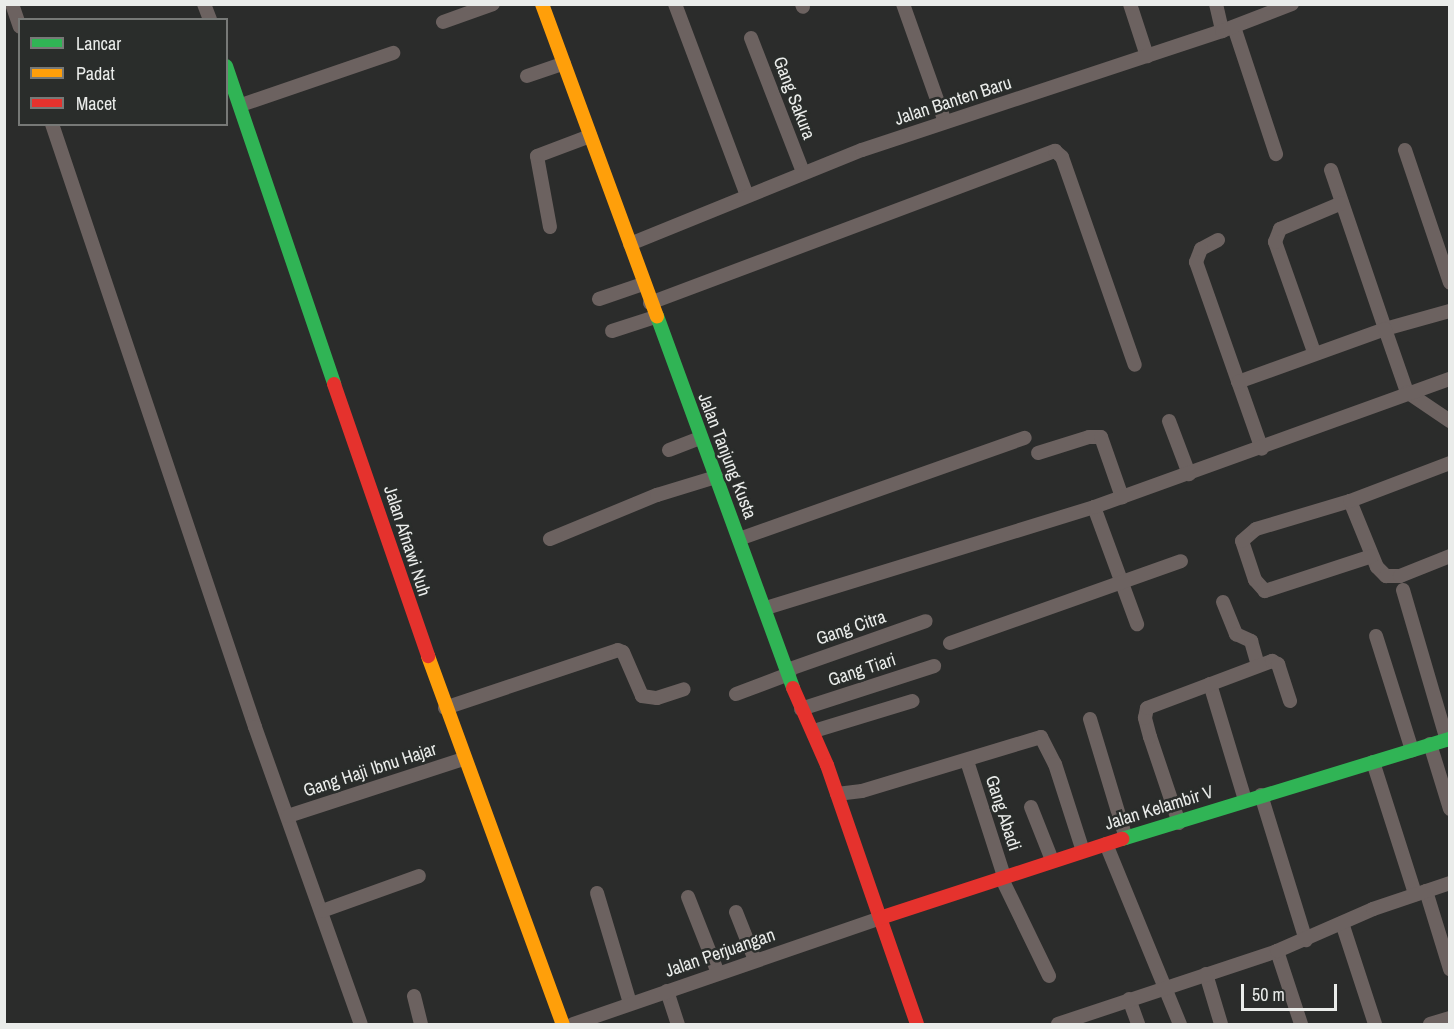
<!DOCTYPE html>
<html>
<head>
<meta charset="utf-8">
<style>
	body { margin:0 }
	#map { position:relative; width:1454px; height:1029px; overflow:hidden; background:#2b2c2b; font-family:"Archivo Narrow",sans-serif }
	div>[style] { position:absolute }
	.street>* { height:14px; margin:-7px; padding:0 7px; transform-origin:7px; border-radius:7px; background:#6c6260 }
	.fast>* { height:14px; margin:-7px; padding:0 7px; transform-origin:7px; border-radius:7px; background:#30b455 }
	.slow>* { height:14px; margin:-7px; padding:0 7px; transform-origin:7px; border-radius:7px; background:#ff9f0a }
	.jam>* { height:14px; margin:-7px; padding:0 7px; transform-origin:7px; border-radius:7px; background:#e5322d }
	span { translate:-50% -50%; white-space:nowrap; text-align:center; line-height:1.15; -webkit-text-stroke:5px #2a2d2b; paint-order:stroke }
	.street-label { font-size:18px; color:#eaecea }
	.frame { position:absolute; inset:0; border:6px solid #eaecea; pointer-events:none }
	.legend { position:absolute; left:18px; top:18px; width:210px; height:108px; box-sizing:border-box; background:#2a2d2b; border:2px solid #777977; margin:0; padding:8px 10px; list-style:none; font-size:18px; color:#eaecea }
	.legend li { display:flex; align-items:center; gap:12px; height:30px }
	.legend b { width:30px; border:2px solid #777977 }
	.scale { position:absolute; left:1241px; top:984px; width:96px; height:27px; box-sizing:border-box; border:3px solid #eaecea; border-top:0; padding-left:8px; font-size:18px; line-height:21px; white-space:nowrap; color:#eaecea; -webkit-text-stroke:4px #2a2d2b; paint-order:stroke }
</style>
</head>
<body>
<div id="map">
	<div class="street">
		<div style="left:12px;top:4px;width:24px;rotate:71deg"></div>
		<div style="left:204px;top:4px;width:17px;rotate:69deg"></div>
		<div style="left:675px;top:4px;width:205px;rotate:69.4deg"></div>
		<div style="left:802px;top:4px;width:3px;rotate:72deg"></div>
		<div style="left:903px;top:4px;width:125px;rotate:70.4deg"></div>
		<div style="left:1130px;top:4px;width:55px;rotate:71.9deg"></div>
		<div style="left:1216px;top:4px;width:28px;rotate:77deg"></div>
		<div style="left:443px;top:22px;width:53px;rotate:-19.8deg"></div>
		<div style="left:1234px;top:27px;width:134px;rotate:71.7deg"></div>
		<div style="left:751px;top:38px;width:144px;rotate:68.8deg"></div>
		<div style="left:527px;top:76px;width:39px;rotate:-19deg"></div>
		<div style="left:241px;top:105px;width:161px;rotate:-18.9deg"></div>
		<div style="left:52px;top:124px;width:636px;rotate:71.39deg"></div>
		<div style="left:255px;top:727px;width:315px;rotate:70.4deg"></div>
		<div style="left:1405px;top:150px;width:140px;rotate:71.3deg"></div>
		<div style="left:1331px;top:170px;width:168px;rotate:71.2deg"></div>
		<div style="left:1385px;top:329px;width:67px;rotate:-15.5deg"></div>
		<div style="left:550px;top:227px;width:72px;rotate:-100.4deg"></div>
		<div style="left:537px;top:156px;width:57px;rotate:-20.7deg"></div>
		<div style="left:1218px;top:240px;width:19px;rotate:152deg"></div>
		<div style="left:1201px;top:249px;width:14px;rotate:111deg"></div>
		<div style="left:1196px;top:262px;width:198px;rotate:70.6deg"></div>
		<div style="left:630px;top:244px;width:250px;rotate:-22.1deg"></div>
		<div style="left:862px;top:150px;width:379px;rotate:-18.3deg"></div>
		<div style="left:1222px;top:31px;width:75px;rotate:-21.1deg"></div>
		<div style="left:599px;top:299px;width:46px;rotate:-18.8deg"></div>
		<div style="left:650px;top:303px;width:433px;rotate:-20.6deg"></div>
		<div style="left:1055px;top:151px;width:9px;rotate:41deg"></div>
		<div style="left:1062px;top:157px;width:220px;rotate:70.7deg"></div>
		<div style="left:612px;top:331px;width:45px;rotate:-18deg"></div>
		<div style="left:1314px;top:352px;width:117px;rotate:-109.5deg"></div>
		<div style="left:1275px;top:242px;width:14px;rotate:-69deg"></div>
		<div style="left:1280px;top:229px;width:67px;rotate:-22.8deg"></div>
		<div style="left:1238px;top:382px;width:156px;rotate:-19.8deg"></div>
		<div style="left:1385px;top:329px;width:67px;rotate:70.8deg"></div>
		<div style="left:1407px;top:392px;width:52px;rotate:34deg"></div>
		<div style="left:1169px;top:421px;width:57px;rotate:69.3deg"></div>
		<div style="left:669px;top:450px;width:34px;rotate:-21deg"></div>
		<div style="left:1038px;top:453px;width:53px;rotate:-17.4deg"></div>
		<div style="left:1089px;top:437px;width:12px"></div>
		<div style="left:1101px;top:437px;width:64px;rotate:70.7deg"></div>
		<div style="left:1350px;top:501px;width:71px;rotate:67.8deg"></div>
		<div style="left:1377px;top:567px;width:13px;rotate:45deg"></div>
		<div style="left:1386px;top:576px;width:14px"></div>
		<div style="left:1400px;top:576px;width:54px;rotate:-21.8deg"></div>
		<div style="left:1094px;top:507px;width:125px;rotate:69.8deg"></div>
		<div style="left:550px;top:539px;width:116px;rotate:-22.4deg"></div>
		<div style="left:657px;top:495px;width:62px;rotate:-17deg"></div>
		<div style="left:739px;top:539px;width:303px;rotate:-19.5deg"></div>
		<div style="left:1372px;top:556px;width:113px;rotate:161.9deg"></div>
		<div style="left:1265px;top:591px;width:15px;rotate:-132deg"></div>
		<div style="left:1255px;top:580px;width:41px;rotate:-108.4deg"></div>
		<div style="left:1242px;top:541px;width:18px;rotate:-41deg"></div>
		<div style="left:1256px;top:529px;width:98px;rotate:-16.6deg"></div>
		<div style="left:1350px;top:501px;width:107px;rotate:-20.8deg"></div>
		<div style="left:1403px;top:590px;width:156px;rotate:73.7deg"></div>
		<div style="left:1223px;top:602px;width:35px;rotate:68deg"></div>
		<div style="left:1236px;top:634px;width:17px;rotate:25deg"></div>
		<div style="left:1251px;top:641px;width:25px;rotate:74deg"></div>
		<div style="left:766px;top:608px;width:343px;rotate:-17.1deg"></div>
		<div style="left:1094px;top:507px;width:378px;rotate:-19.8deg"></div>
		<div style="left:1376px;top:636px;width:120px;rotate:72.5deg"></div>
		<div style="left:950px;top:643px;width:245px;rotate:-19.5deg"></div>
		<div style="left:787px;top:670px;width:147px;rotate:-19.4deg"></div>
		<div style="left:1210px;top:684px;width:121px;rotate:73.2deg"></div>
		<div style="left:736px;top:694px;width:57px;rotate:-20.7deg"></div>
		<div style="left:445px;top:708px;width:182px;rotate:-18.5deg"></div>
		<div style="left:618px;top:650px;width:5px;rotate:22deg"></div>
		<div style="left:623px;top:652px;width:48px;rotate:66.6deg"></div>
		<div style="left:642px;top:696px;width:15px;rotate:8deg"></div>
		<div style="left:657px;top:698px;width:28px;rotate:-18deg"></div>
		<div style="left:801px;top:709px;width:140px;rotate:-17.9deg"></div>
		<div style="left:1090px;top:719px;width:124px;rotate:73.2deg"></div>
		<div style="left:814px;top:731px;width:103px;rotate:-16.9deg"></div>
		<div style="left:1430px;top:744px;width:68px;rotate:72.9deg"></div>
		<div style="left:967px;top:761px;width:121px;rotate:72.2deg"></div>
		<div style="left:1373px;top:762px;width:139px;rotate:72.3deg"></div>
		<div style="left:837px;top:794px;width:25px;rotate:-7deg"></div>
		<div style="left:862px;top:791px;width:187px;rotate:-16.8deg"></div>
		<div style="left:1041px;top:737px;width:30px;rotate:63deg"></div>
		<div style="left:1055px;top:764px;width:91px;rotate:72.2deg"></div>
		<div style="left:1261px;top:795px;width:152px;rotate:72.8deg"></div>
		<div style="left:1031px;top:807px;width:57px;rotate:68.4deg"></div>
		<div style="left:288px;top:816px;width:184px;rotate:-18deg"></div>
		<div style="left:1179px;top:823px;width:91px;rotate:-108.6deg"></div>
		<div style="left:1150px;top:737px;width:20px;rotate:-105deg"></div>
		<div style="left:1145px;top:718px;width:10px;rotate:-79deg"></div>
		<div style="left:1147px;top:708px;width:134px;rotate:-20.6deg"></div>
		<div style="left:1272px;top:661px;width:7px;rotate:27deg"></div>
		<div style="left:1278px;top:664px;width:39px;rotate:72deg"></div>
		<div style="left:1106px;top:844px;width:195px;rotate:67.7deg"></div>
		<div style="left:1001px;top:877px;width:110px;rotate:64.1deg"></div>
		<div style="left:1426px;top:891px;width:82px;rotate:72.9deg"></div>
		<div style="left:597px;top:893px;width:115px;rotate:73.3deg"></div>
		<div style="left:688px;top:897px;width:82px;rotate:68.5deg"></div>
		<div style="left:322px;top:911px;width:103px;rotate:-19.8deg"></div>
		<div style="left:736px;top:912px;width:52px;rotate:68.4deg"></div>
		<div style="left:1342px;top:923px;width:106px;rotate:71.9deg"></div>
		<div style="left:1277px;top:951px;width:77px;rotate:71.8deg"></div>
		<div style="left:1206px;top:974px;width:52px;rotate:73.3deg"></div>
		<div style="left:667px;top:991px;width:35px;rotate:72deg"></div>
		<div style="left:414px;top:996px;width:29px;rotate:76deg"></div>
		<div style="left:1129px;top:999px;width:27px;rotate:70deg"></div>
		<div style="left:573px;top:1024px;width:325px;rotate:-19deg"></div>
		<div style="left:1058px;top:1024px;width:231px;rotate:-18.4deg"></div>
		<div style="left:1277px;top:951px;width:105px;rotate:-23.6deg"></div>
		<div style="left:1373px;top:909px;width:81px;rotate:-18.7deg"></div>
		<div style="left:1430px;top:1024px;width:21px;rotate:-17deg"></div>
	</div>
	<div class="fast">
		<div style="left:226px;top:66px;width:336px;rotate:71.2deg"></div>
		<div style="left:657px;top:316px;width:396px;rotate:69.9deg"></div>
		<div style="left:1122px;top:839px;width:343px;rotate:-17deg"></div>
	</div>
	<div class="slow">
		<div style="left:542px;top:4px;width:333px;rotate:69.8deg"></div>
		<div style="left:428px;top:656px;width:392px;rotate:69.9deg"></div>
	</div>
	<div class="jam">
		<div style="left:334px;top:384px;width:288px;rotate:70.9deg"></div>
		<div style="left:793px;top:688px;width:84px;rotate:66.2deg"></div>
		<div style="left:827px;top:765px;width:162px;rotate:70.9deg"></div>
		<div style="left:917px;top:1024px;width:112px;rotate:-109.2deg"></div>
		<div style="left:880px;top:918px;width:255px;rotate:-18.1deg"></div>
	</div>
	<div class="street-label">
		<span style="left:794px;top:98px;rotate:69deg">Gang Sakura</span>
		<span style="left:953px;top:101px;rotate:-18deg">Jalan Banten Baru</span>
		<span style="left:727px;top:456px;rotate:69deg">Jalan Tanjung Kusta</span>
		<span style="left:407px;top:541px;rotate:72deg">Jalan Afnawi Nuh</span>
		<span style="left:851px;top:628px;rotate:-19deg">Gang Citra</span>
		<span style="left:862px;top:670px;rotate:-18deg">Gang Tiari</span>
		<span style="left:370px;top:770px;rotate:-18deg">Gang Haji Ibnu Hajar</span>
		<span style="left:1159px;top:808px;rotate:-17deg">Jalan Kelambir V</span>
		<span style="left:1003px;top:813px;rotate:72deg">Gang Abadi</span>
		<span style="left:720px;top:953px;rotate:-19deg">Jalan Perjuangan</span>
	</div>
	<div class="frame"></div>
	<ul class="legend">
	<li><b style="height:8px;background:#30b455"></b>Lancar</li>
	<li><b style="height:8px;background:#ff9f0a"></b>Padat</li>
	<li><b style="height:8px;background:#e5322d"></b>Macet</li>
	</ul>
	<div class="scale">50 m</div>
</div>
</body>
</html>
